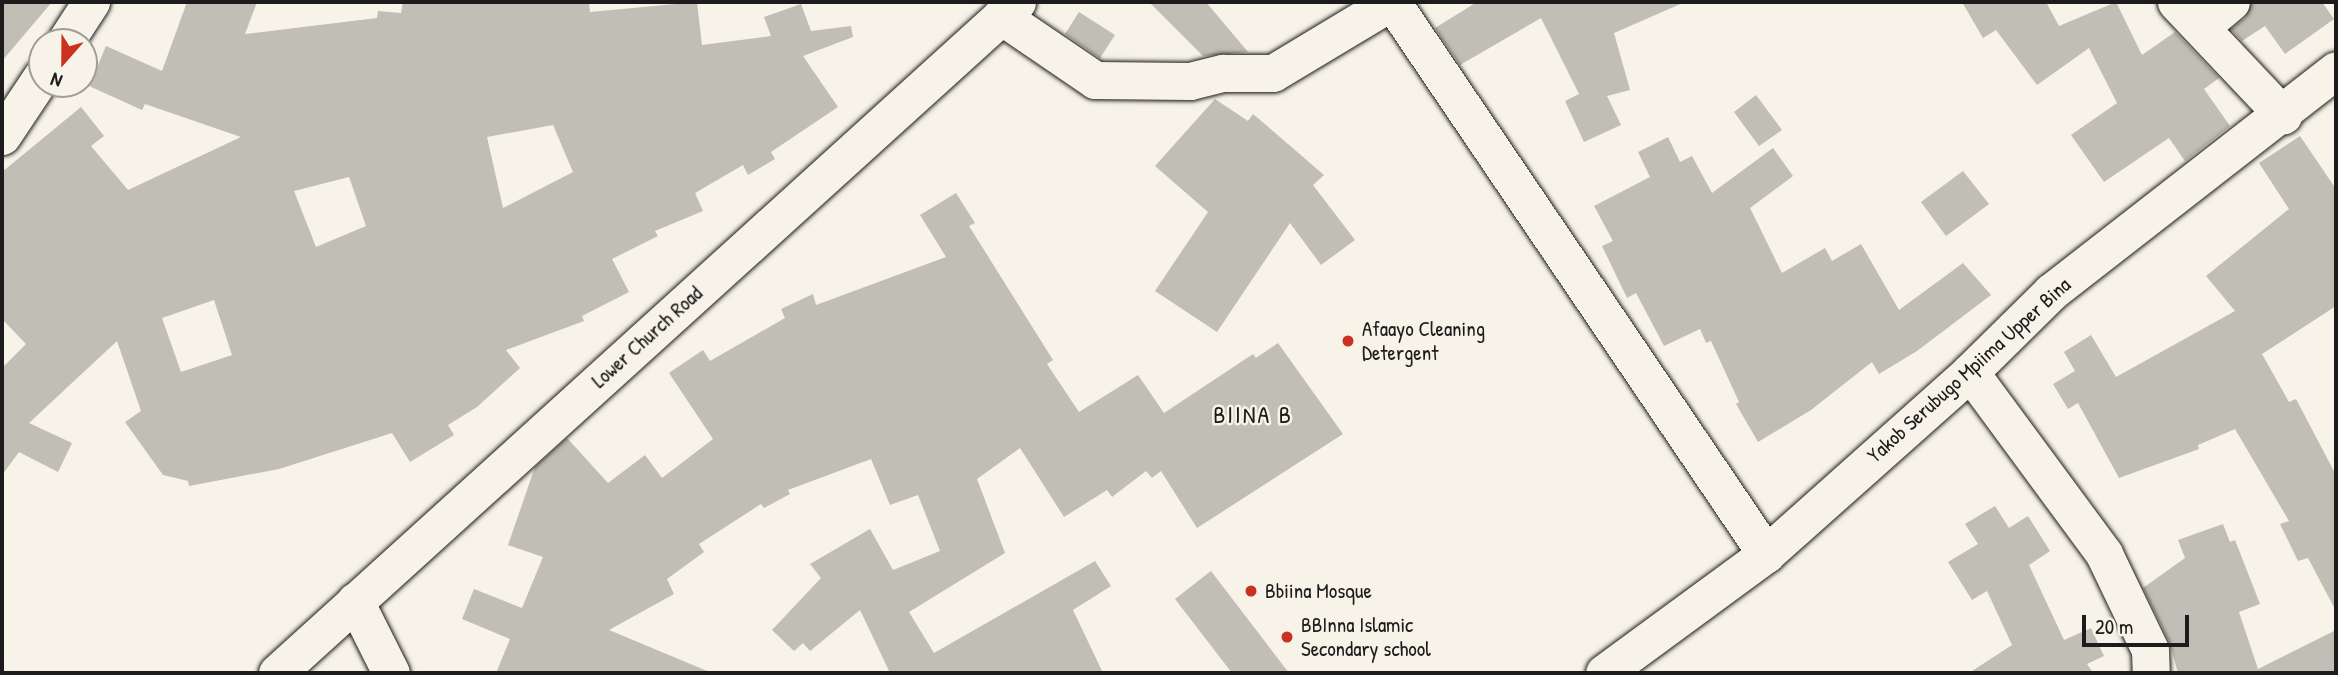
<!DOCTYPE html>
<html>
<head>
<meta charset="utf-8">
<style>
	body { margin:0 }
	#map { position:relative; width:2338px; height:675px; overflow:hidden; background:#f7f3e8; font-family:"Patrick Hand",sans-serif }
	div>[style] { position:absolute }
	.building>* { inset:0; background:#c0beb5 }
	.roads { filter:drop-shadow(0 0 2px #1c1c1c) drop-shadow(0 0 2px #1c1c1c) }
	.minor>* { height:37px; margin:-18.5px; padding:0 18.5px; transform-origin:18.5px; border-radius:18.5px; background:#f7f3e8 }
	.dots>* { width:19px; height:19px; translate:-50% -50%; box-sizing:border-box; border:4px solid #f7f3e8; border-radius:50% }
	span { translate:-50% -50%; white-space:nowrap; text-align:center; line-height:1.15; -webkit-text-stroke:5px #f7f3e8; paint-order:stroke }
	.poi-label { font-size:21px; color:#1c1c1c }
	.left { translate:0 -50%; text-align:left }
	.street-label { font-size:21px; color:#1c1c1c }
	.quarter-label { font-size:24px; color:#1c1c1c; letter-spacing:2px }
	.frame { position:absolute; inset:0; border:4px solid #1c1c1c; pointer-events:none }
	.north { position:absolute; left:28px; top:28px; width:70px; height:70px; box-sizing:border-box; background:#f7f3e8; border:2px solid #9f9d96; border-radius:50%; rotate:201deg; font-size:19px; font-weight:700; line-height:28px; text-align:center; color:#1c1c1c }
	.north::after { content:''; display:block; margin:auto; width:24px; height:32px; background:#c8321e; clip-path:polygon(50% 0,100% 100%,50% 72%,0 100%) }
	.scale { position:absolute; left:2082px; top:615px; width:107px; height:32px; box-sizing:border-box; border:4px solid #1c1c1c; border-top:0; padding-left:9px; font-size:21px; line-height:24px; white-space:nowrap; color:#1c1c1c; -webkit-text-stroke:5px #f7f3e8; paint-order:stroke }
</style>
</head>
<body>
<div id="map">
	<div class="building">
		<div style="clip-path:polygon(2px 2px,52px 2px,2px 61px)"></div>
		<div style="clip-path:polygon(evenodd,187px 2px,257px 2px,245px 34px,377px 18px,378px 11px,401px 13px,403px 2px,589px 2px,590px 12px,697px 2px,702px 45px,771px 36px,764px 17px,801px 4px,811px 31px,851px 26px,853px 37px,803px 56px,838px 107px,771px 152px,775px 159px,748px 175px,743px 165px,695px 193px,703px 211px,655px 231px,658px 236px,612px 259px,629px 292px,582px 316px,584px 321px,506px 350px,520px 368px,477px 407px,448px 425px,454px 435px,410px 462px,392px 433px,279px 469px,189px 486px,188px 481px,163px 475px,125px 422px,141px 411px,117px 341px,29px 423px,72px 443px,58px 472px,19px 452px,2px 475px,2px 368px,26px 344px,2px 319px,2px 172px,81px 107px,104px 136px,91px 146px,128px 190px,241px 137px,145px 104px,142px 110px,89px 86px,106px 46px,162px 71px,187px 2px,553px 125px,573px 172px,503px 208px,487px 137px,553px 125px,187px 2px,349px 177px,366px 226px,316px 247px,294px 191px,349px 177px,187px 2px,214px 300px,232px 355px,181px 372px,162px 318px,214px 300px)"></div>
		<div style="clip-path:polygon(1149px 2px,1206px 2px,1248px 52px,1203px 56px)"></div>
		<div style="clip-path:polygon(1477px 2px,1685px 2px,1614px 33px,1630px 90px,1607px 96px,1621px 125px,1584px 142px,1565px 101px,1579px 94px,1541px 18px,1460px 65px,1435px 28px)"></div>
		<div style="clip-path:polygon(1962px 2px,2046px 2px,2059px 26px,2116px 2px,2142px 55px,2175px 32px,2219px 78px,2204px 89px,2230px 126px,2185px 161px,2169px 138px,2104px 182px,2071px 135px,2117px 103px,2089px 48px,2037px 85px,1996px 30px,1983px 38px)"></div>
		<div style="clip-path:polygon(2251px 2px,2322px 2px,2334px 19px,2285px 54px,2265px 26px,2242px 41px,2231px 29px,2245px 18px)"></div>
		<div style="clip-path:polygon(1079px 12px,1115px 35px,1100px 58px,1065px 34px)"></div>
		<div style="clip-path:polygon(1756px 95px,1782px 130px,1759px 146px,1734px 112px)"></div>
		<div style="clip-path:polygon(1215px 99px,1248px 121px,1253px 114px,1324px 175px,1313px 185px,1355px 240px,1321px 265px,1290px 223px,1217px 332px,1155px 291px,1208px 212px,1155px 166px)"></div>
		<div style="clip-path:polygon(2300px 136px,2336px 189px,2336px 306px,2262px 354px,2289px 402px,2296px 399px,2336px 475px,2336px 611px,2308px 558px,2298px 561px,2280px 524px,2289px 521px,2235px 429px,2198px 445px,2199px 449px,2119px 478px,2078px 403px,2068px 409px,2053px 384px,2075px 371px,2064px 352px,2091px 335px,2116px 377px,2235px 311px,2206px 276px,2289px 209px,2259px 163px)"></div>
		<div style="clip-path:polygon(1668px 137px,1680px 162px,1692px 156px,1712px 193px,1773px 148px,1793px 176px,1750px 208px,1782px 273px,1825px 248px,1832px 261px,1861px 244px,1899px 310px,1963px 263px,1991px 295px,1917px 351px,1879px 374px,1872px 362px,1811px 410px,1758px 442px,1736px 404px,1739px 402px,1711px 341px,1706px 343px,1700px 329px,1664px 346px,1636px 293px,1627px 298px,1602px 246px,1613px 241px,1594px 206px,1650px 177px,1638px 152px)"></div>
		<div style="clip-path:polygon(1963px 171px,1989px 204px,1946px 236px,1921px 202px)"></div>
		<div style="clip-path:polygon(956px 193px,975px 223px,969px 226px,1053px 360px,1047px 364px,1079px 412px,1138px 375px,1164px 413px,1253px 354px,1256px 358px,1278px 343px,1343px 434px,1197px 528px,1161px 471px,1152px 478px,1146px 471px,1112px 497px,1107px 490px,1064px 517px,1020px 448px,977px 479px,1005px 553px,909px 612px,934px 653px,1095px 561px,1111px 586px,1073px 610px,1103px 673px,890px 673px,860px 610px,810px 651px,803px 643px,794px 651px,772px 630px,821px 578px,810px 564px,870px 529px,893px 570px,940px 551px,918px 495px,890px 505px,871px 459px,788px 490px,790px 494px,764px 508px,761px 504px,699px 544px,704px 552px,667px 579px,674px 594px,609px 630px,712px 673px,496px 673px,510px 639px,462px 619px,474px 589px,522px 608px,543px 557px,508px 545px,535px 467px,567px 438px,608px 483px,645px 455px,662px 478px,713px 439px,669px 373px,703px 350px,710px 361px,785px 318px,781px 309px,813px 294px,816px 305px,946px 257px,920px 215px)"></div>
		<div style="clip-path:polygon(1995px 506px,2009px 528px,2028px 516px,2050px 551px,2029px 565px,2064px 640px,2091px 628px,2104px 656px,2087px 664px,2093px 673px,1969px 673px,2012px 645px,1987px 591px,1972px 600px,1948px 562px,1978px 544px,1965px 524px)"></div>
		<div style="clip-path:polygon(2223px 524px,2230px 542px,2235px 540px,2260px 604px,2239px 612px,2258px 669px,2336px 630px,2336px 673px,2178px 673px,2169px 641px,2143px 588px,2185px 558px,2178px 540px)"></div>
		<div style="clip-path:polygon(1211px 571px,1289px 673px,1232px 673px,1175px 599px)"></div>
	</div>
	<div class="roads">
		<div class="minor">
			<div style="left:1392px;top:2px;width:667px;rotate:55.88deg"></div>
			<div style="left:2176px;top:2px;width:156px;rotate:46.6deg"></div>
			<div style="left:1001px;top:16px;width:114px;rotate:34.2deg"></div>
			<div style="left:1095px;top:80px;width:95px;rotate:0.6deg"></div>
			<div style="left:1190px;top:81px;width:34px;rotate:-14deg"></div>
			<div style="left:1223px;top:73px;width:50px"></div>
			<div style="left:1273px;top:73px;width:138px;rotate:-31deg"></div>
			<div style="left:2201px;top:27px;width:39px;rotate:-40deg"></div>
			<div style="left:65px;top:42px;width:48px;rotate:-57deg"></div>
			<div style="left:2px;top:136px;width:72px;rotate:-56.3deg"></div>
			<div style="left:1970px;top:372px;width:226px;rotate:53.6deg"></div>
			<div style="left:2104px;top:554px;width:106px;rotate:64.4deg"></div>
			<div style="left:2150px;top:650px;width:23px;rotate:88deg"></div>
			<div style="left:355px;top:601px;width:80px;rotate:63.4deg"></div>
			<div style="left:277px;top:673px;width:999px;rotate:-42.2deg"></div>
			<div style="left:1604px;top:673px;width:201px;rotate:-36.3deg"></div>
			<div style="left:1766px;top:554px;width:273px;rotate:-41.7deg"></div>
			<div style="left:1970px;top:372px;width:114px;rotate:-44.6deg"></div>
			<div style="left:2051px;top:292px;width:361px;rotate:-37.9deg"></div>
		</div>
	</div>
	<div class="dots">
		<div style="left:1348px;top:341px;background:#c8321e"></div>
		<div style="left:1251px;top:591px;background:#c8321e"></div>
		<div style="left:1287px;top:637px;background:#c8321e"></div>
	</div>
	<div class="poi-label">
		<span class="left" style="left:1362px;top:341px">Afaayo Cleaning<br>Detergent</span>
		<span class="left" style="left:1265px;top:591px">Bbiina Mosque</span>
		<span class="left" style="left:1301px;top:637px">BBInna Islamic<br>Secondary school</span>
	</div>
	<div class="street-label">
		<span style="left:647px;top:337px;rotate:-42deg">Lower Church Road</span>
		<span style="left:1969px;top:370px;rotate:-42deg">Yakob Serubugo Mpiima Upper Bina</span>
	</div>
	<div class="quarter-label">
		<span style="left:1253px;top:415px">BIINA B</span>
	</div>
	<div class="frame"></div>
	<div class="north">N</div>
	<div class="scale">20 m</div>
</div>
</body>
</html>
